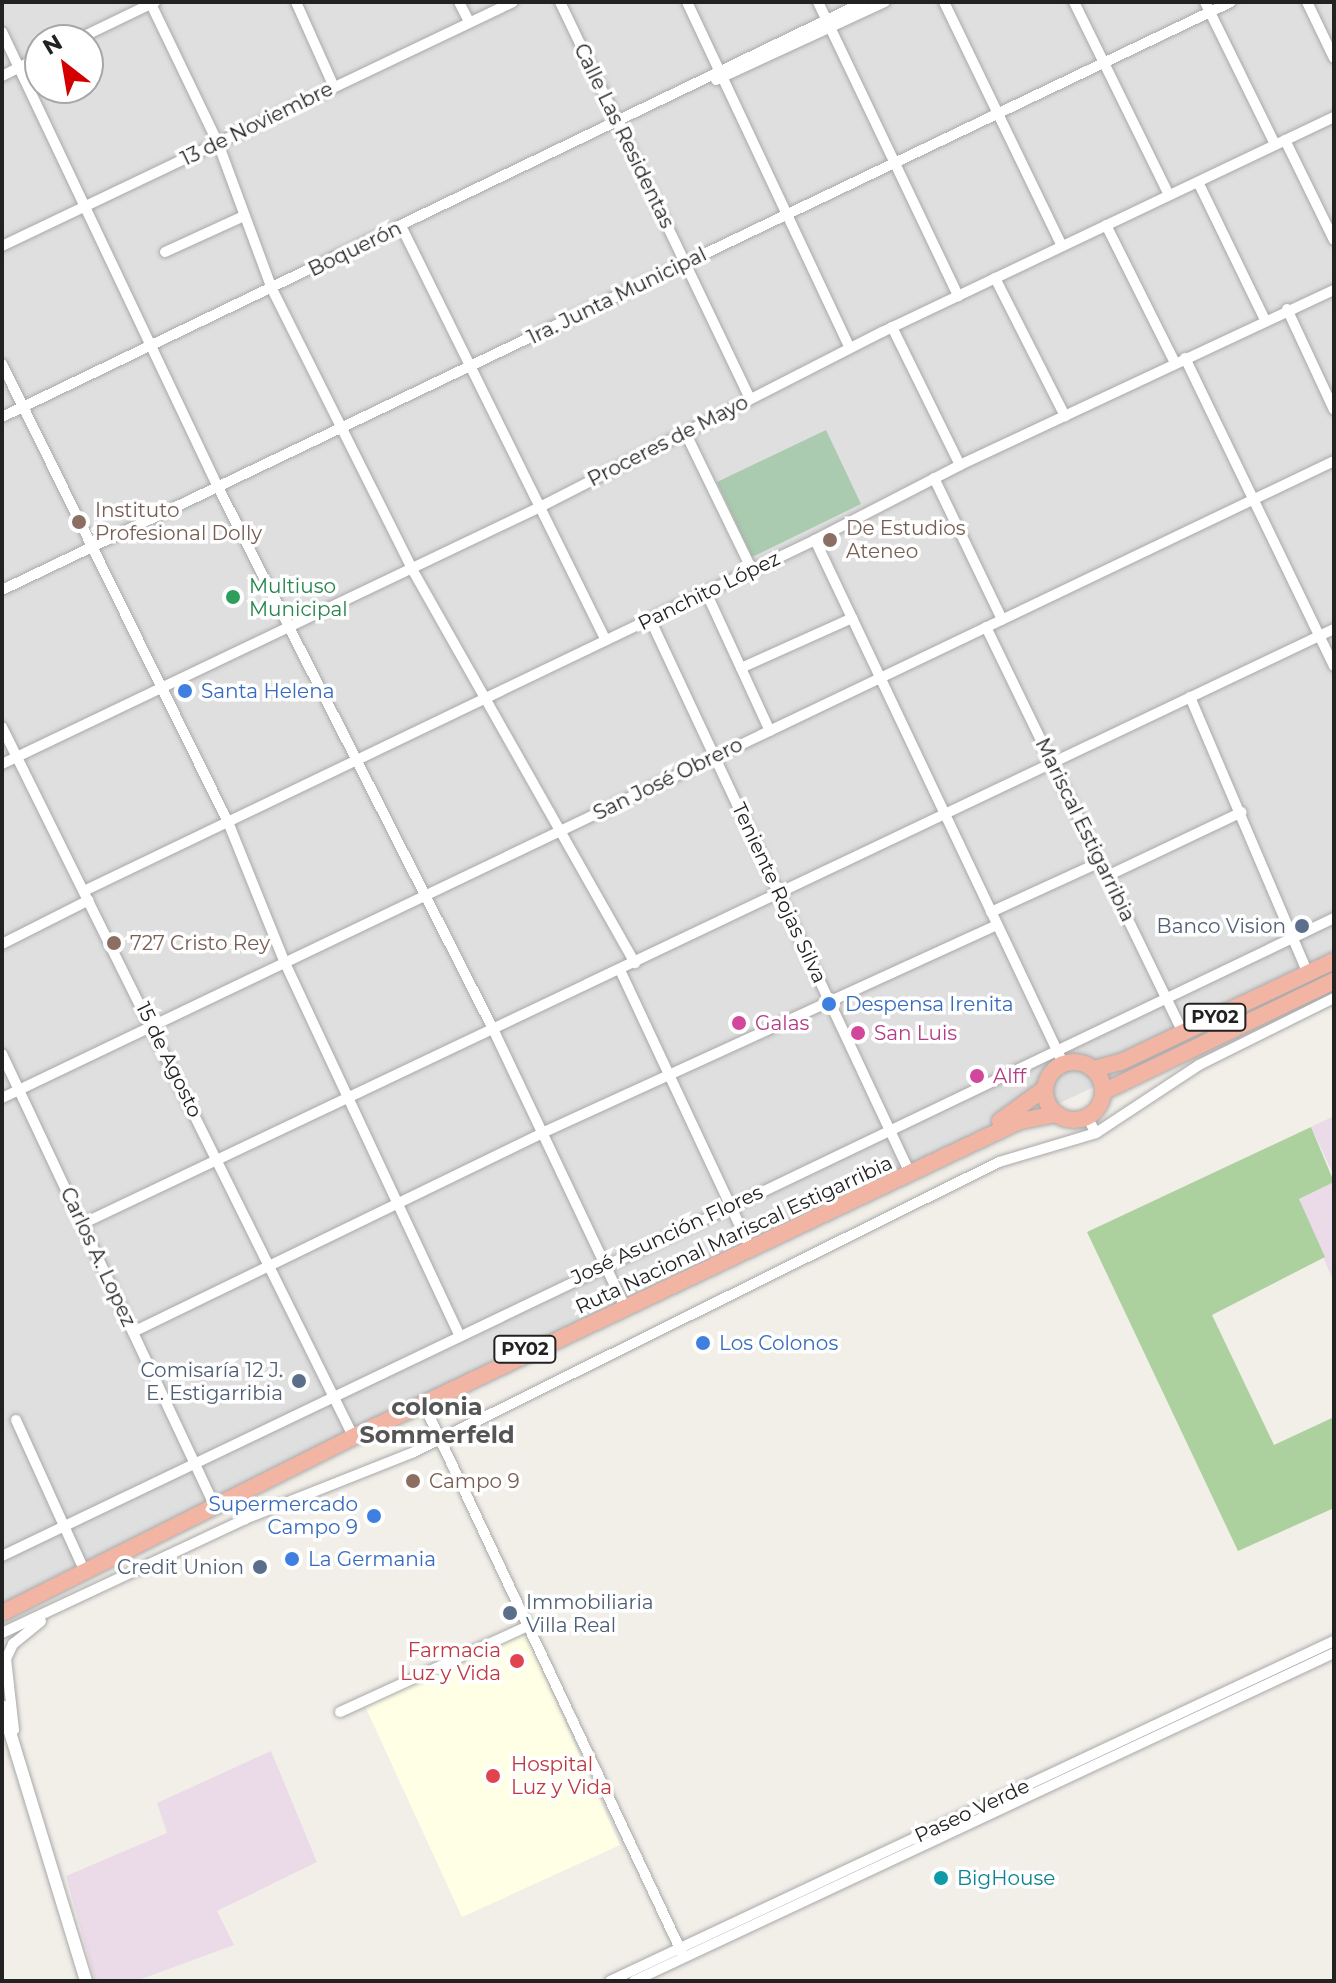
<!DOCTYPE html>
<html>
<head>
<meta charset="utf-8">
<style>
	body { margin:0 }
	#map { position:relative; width:1336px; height:1983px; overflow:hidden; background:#f2efe9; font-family:Montserrat,sans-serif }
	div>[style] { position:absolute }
	.residential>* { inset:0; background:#e0dfdf }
	.industrial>* { inset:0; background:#ebdbe8 }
	.education>* { inset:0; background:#ffffe5 }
	.forest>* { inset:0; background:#add19e }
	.cemetery>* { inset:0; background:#aacbaf }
	.roads { filter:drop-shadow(0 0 2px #a9a9a9) drop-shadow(0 0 2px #a9a9a9) }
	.minor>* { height:10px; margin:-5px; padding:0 5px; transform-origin:5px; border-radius:5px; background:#fff }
	.tertiary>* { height:12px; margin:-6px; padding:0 6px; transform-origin:6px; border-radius:6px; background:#fff }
	.trunk>* { height:16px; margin:-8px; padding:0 8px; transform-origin:8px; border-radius:8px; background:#f2b4a3 }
	.trunk>.ring { margin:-8px; padding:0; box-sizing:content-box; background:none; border:16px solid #f2b4a3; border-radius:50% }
	.dots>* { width:22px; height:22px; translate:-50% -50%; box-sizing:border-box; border:4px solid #fff; border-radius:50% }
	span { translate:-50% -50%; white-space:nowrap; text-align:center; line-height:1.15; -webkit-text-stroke:7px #fff; paint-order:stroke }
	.shield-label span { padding:2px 6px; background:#fff; border:2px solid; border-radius:6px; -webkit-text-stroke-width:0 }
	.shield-label { font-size:18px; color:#222; font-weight:700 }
	.street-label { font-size:20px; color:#222 }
	.education-label { font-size:20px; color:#785e54 }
	.left { translate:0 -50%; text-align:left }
	.leisure-label { font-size:20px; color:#27864d }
	.shop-label { font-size:20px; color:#366cbe }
	.right { translate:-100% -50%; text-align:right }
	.service-label { font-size:20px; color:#4e5e75 }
	.hotel-label { font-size:20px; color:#b23c85 }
	.health-label { font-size:20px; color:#be3a42 }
	.culture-label { font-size:20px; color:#0d838f }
	.quarter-label { font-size:24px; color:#555; font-weight:700 }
	.frame { position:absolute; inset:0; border:4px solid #222; pointer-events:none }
	.north { position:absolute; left:24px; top:24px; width:80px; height:80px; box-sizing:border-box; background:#fff; border:2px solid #a7a7a7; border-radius:50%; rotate:329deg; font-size:22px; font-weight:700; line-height:32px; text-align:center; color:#222 }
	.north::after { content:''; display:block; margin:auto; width:28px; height:36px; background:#d40000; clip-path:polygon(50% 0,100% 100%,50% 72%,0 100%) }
</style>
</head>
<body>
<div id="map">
	<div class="residential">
		<div style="clip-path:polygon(evenodd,2px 2px,1334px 2px,1334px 994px,1320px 1004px,1186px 1043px,2px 1607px,2px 2px,40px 40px,88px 40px,88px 88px,40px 88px,40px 40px)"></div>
	</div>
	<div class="industrial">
		<div style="clip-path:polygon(1334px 1116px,1334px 1176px,1311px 1127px)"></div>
		<div style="clip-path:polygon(1334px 1182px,1334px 1283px,1299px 1199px)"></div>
		<div style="clip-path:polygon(271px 1751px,317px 1862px,217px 1911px,234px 1945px,136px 1981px,95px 1981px,66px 1876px,167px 1833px,157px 1803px)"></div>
	</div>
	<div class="education">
		<div style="clip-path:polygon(525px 1633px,620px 1845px,462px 1917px,365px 1706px)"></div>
	</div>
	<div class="forest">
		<div style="clip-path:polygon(1311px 1127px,1334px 1182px,1299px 1199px,1325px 1257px,1212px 1315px,1274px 1445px,1334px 1417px,1334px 1508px,1238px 1551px,1087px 1232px)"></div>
	</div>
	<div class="cemetery">
		<div style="clip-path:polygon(826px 430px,861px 504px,752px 557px,717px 482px)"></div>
	</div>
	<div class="roads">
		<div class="minor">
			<div style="left:296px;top:2px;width:93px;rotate:65.9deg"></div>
			<div style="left:459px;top:2px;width:22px;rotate:63deg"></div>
			<div style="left:560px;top:2px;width:440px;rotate:64.4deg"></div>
			<div style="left:687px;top:2px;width:382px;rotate:64.8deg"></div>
			<div style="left:818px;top:2px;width:326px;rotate:64.5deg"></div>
			<div style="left:944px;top:2px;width:271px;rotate:64.2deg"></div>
			<div style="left:1074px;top:2px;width:215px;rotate:63.8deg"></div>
			<div style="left:1205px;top:2px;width:158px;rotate:63.8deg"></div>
			<div style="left:1307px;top:2px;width:62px;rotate:64.3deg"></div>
			<div style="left:151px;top:4px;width:154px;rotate:64.3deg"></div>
			<div style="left:218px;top:143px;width:156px;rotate:69.7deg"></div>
			<div style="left:272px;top:289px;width:313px;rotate:63.4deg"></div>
			<div style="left:412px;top:569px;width:453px;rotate:60.5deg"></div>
			<div style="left:2px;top:32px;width:504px;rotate:64.61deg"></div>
			<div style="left:218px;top:487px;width:608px;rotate:63.1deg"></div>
			<div style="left:493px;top:1029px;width:303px;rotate:64.6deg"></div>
			<div style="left:76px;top:40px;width:88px;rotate:-25.7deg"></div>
			<div style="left:2px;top:76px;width:42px;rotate:-26.6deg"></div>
			<div style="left:716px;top:80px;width:186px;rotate:-24.8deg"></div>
			<div style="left:1285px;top:140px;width:111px;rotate:63.9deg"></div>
			<div style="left:1198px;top:182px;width:153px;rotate:64.1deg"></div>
			<div style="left:1106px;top:225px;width:154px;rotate:63.4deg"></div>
			<div style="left:401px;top:226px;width:462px;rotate:63.7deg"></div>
			<div style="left:2px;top:246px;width:566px;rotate:-25.52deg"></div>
			<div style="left:165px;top:252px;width:87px;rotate:-24.5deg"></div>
			<div style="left:995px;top:278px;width:155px;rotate:63.1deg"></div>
			<div style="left:1287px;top:309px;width:111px;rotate:65deg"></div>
			<div style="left:892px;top:327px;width:154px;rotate:63.8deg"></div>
			<div style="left:1185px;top:358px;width:342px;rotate:64.2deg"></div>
			<div style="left:2px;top:364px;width:511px;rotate:63.74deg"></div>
			<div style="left:228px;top:822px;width:152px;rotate:68deg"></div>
			<div style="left:285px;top:963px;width:411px;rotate:64.9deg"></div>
			<div style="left:2px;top:417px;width:957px;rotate:-25.71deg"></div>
			<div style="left:685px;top:432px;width:153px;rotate:64.1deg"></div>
			<div style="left:934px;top:478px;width:157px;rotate:64.3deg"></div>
			<div style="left:815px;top:540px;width:579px;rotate:64.63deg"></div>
			<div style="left:2px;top:590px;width:1362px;rotate:-25.57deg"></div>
			<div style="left:706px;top:592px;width:153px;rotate:65.3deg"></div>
			<div style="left:650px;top:619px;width:605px;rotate:64.87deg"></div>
			<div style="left:986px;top:627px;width:451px;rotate:64.1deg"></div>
			<div style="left:741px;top:668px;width:122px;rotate:-24.2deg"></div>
			<div style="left:1190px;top:697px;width:301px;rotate:66.9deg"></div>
			<div style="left:2px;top:727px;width:787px;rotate:63.66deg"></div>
			<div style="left:2px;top:764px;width:596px;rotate:-25.53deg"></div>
			<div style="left:540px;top:507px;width:384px;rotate:-27.1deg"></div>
			<div style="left:882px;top:332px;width:501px;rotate:-25.44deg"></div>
			<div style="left:1107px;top:876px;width:149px;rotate:-25.4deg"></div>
			<div style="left:84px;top:891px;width:811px;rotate:-25.65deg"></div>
			<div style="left:815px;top:540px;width:163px;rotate:-27.3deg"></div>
			<div style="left:960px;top:465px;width:413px;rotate:-25.1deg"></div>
			<div style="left:991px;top:912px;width:120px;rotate:-24.6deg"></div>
			<div style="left:2px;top:944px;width:97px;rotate:-26.8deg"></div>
			<div style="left:620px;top:970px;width:302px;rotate:64.9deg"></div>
			<div style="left:2px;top:1054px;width:491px;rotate:64.8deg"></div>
			<div style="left:2px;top:1098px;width:1476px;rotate:-25.56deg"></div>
			<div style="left:1087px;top:1117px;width:18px;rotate:61deg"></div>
			<div style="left:82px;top:1224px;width:1386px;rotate:-25.42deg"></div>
			<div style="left:133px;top:1332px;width:455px;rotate:-25.9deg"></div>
			<div style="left:542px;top:1133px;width:500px;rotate:-24.57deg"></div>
			<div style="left:424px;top:1405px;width:606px;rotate:64.79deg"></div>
			<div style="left:16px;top:1420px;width:157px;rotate:65.6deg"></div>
			<div style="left:236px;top:1495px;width:26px;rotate:69deg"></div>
			<div style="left:245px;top:1519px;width:180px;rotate:-21.6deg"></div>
			<div style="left:412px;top:1453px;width:655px;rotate:-26.37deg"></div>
			<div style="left:999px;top:1162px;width:101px;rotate:-16.6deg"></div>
			<div style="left:1096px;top:1133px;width:123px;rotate:-33.4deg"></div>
			<div style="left:1199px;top:1065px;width:151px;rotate:-26.4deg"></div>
			<div style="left:2px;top:1556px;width:1477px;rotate:-25.59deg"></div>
			<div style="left:2px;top:1633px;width:268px;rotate:-25.1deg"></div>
			<div style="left:340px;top:1712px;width:207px;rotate:-24.6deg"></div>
			<div style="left:14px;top:1730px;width:71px;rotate:-96.4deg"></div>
			<div style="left:6px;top:1659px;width:17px;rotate:-65deg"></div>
			<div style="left:13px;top:1644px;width:36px;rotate:-39deg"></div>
			<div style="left:610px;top:1981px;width:800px;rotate:-25.16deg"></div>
			<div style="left:634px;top:1981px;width:773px;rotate:-25.11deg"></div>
		</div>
		<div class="tertiary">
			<div style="left:2px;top:1706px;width:288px;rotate:73deg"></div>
		</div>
		<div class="trunk">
			<div class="ring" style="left:1045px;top:1062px;width:42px;height:42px"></div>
			<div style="left:1094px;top:1069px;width:28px;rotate:-15deg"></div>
			<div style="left:1121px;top:1062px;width:236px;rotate:-25.4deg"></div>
			<div style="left:1103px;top:1092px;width:256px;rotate:-25.7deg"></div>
			<div style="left:1000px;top:1121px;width:54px;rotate:-36deg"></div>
			<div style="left:2px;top:1613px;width:393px;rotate:-26.6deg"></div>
			<div style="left:353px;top:1437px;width:738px;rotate:-25.35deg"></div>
			<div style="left:1020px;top:1121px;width:37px;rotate:-11deg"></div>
		</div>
	</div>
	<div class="dots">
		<div style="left:79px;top:522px;background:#8d6e63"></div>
		<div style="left:830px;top:540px;background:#8d6e63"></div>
		<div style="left:233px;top:597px;background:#2e9e5b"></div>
		<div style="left:185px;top:691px;background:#3f7fe0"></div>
		<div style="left:1302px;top:926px;background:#5c6f8a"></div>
		<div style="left:114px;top:943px;background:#8d6e63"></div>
		<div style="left:829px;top:1004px;background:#3f7fe0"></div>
		<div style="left:739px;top:1023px;background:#d1479c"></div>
		<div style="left:858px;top:1033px;background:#d1479c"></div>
		<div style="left:977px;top:1076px;background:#d1479c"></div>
		<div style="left:703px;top:1343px;background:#3f7fe0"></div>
		<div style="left:299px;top:1381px;background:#5c6f8a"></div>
		<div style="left:413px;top:1481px;background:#8d6e63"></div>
		<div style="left:374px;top:1516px;background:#3f7fe0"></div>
		<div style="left:292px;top:1559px;background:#3f7fe0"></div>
		<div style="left:260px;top:1567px;background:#5c6f8a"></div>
		<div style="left:510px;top:1613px;background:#5c6f8a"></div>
		<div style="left:517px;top:1661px;background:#e0444e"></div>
		<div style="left:493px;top:1776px;background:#e0444e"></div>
		<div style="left:941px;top:1878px;background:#0f9aa8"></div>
	</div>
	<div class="shield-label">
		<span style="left:1215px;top:1017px">PY02</span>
		<span style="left:525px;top:1349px">PY02</span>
	</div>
	<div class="street-label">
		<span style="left:257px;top:124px;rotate:-26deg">13 de Noviembre</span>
		<span style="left:624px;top:136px;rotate:64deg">Calle Las Residentas</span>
		<span style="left:355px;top:249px;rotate:-26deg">Boquerón</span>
		<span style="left:617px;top:296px;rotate:-26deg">1ra. Junta Municipal</span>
		<span style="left:668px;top:441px;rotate:-27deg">Proceres de Mayo</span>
		<span style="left:709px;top:591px;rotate:-26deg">Panchito López</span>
		<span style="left:668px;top:779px;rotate:-26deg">San José Obrero</span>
		<span style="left:1085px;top:830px;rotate:64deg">Mariscal Estigarribia</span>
		<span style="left:779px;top:893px;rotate:65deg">Teniente Rojas Silva</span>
		<span style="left:169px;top:1060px;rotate:64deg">15 de Agosto</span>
		<span style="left:667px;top:1235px;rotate:-25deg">José Asunción Flores</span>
		<span style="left:734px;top:1235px;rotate:-25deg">Ruta Nacional Mariscal Estigarribia</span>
		<span style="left:98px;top:1257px;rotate:65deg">Carlos A. Lopez</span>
		<span style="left:972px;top:1811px;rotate:-25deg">Paseo Verde</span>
	</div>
	<div class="education-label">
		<span class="left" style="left:95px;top:522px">Instituto<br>Profesional Dolly</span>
		<span class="left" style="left:846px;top:540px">De Estudios<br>Ateneo</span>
		<span class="left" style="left:130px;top:943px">727 Cristo Rey</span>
		<span class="left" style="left:429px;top:1481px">Campo 9</span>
	</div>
	<div class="leisure-label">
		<span class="left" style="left:249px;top:598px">Multiuso<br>Municipal</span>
	</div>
	<div class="shop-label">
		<span class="left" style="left:201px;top:691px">Santa Helena</span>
		<span class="left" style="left:845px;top:1004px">Despensa Irenita</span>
		<span class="left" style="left:719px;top:1343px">Los Colonos</span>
		<span class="right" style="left:358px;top:1516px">Supermercado<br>Campo 9</span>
		<span class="left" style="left:308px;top:1559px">La Germania</span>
	</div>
	<div class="service-label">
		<span class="right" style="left:1286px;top:926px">Banco Vision</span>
		<span class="right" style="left:283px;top:1382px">Comisaría 12 J.<br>E. Estigarribia</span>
		<span class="right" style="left:244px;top:1567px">Credit Union</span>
		<span class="left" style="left:526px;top:1614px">Immobiliaria<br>Villa Real</span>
	</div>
	<div class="hotel-label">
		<span class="left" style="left:755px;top:1023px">Galas</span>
		<span class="left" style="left:874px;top:1033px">San Luis</span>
		<span class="left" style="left:993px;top:1076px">Alff</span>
	</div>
	<div class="health-label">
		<span class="right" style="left:501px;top:1662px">Farmacia<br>Luz y Vida</span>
		<span class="left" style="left:511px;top:1776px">Hospital<br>Luz y Vida</span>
	</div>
	<div class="culture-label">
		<span class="left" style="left:957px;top:1878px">BigHouse</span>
	</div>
	<div class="quarter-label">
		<span style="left:437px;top:1421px">colonia<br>Sommerfeld</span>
	</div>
	<div class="frame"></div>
	<div class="north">N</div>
</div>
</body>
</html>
